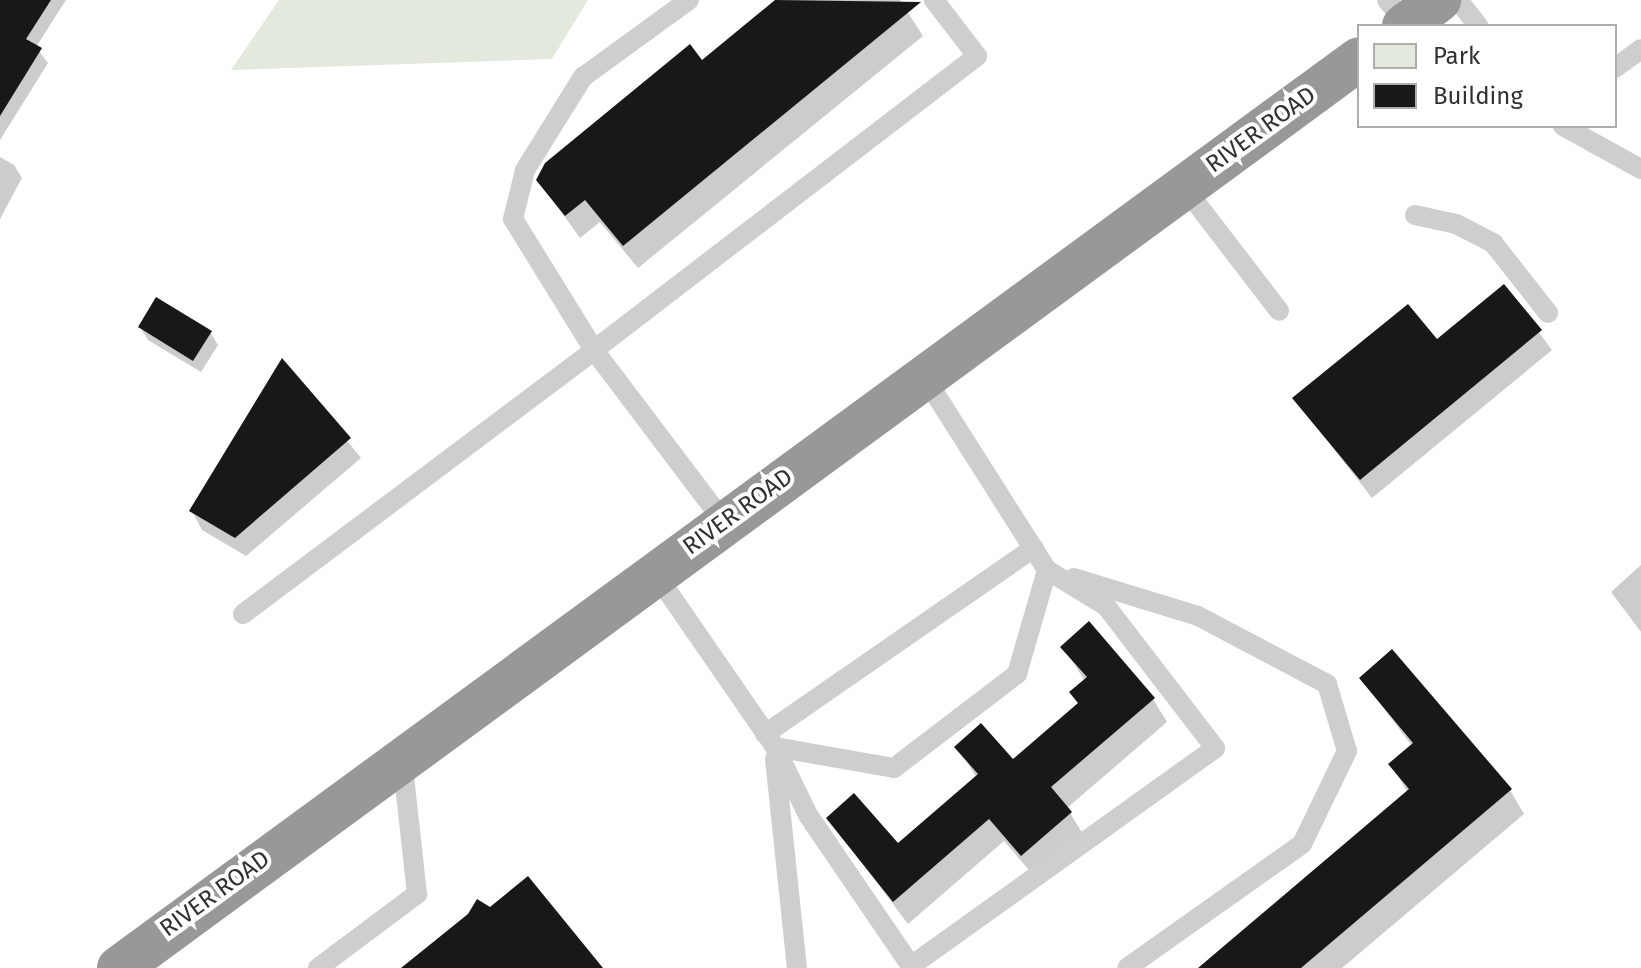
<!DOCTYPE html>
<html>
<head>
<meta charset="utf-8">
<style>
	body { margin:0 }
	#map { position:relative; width:1641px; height:968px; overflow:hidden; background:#fff; font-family:"Fira Sans",sans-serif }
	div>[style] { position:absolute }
	.green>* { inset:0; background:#e4e9de }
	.shadow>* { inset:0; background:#0003 }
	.building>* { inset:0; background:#181818 }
	.lane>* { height:20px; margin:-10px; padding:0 10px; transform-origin:10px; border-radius:10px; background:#cecece }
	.highway>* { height:44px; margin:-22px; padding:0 22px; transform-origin:22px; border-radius:22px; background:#989898 }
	span { translate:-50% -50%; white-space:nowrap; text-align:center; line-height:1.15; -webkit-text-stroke:8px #fff; paint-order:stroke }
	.street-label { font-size:24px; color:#313131 }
	.legend { position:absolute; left:1357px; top:24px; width:260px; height:104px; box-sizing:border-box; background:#fff; border:2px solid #adadad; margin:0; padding:10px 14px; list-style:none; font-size:24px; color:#313131 }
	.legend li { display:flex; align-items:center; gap:16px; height:40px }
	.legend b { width:40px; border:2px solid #adadad }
</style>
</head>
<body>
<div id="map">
	<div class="green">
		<div style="clip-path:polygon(279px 0,588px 0,552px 59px,231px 70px)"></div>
	</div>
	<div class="shadow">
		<div style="clip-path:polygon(0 0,66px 0,36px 47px,48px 63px,0 140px)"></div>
		<div style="clip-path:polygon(778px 0,900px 0,923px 36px,638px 268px,600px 222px,580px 238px,538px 180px,702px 62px)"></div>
		<div style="clip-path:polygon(0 157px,14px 165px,22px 178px,0 219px)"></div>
		<div style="clip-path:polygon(1504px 286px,1552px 350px,1372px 498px,1295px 399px,1436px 342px)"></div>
		<div style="clip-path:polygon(140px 327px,210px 332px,218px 345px,201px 372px,148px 340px)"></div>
		<div style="clip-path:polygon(283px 361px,361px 458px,246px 556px,202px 530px,192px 511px)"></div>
		<div style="clip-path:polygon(1641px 565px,1641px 632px,1611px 592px)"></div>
		<div style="clip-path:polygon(1063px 647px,1153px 699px,1167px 722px,1067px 808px,1084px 836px,1036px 878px,1004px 841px,908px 924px,828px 818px,898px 846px,977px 778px,957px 747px,1013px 762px,1079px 705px,1072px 692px,1085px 681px)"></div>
		<div style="clip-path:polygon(1361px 678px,1510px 790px,1524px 814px,1342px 968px,1201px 968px,1408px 793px,1391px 765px,1412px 746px)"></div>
	</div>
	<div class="building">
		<div style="clip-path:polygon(0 0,51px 0,26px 39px,42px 48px,0 116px)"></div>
		<div style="clip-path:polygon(775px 0,921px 2px,623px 246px,585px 200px,565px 216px,536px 180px,545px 163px,690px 44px,702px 60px)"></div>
		<div style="clip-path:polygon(1504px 284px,1542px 330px,1360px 480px,1292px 398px,1408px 304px,1437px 339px)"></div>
		<div style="clip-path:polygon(156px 297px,212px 331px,193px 361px,138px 327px)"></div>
		<div style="clip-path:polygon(282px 358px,351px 438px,235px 538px,189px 511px)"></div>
		<div style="clip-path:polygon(1089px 621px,1155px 698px,1051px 787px,1072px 812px,1021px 856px,989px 819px,893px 902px,826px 818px,854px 793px,898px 843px,978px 774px,954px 747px,981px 723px,1013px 759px,1078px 703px,1069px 692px,1087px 677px,1060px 647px)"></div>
		<div style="clip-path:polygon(1392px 649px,1512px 789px,1301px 968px,1198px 968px,1409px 789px,1388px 764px,1413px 743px,1359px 678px)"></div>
		<div style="clip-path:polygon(528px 876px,603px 968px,401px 968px,468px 914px,477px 899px,490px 907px)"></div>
	</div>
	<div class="lane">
		<div style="left:1387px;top:0;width:31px;rotate:50deg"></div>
		<div style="left:1458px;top:0;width:33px;rotate:52deg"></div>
		<div style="left:1615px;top:68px;width:32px;rotate:-36deg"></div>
		<div style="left:1563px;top:126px;width:89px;rotate:28.9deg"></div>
		<div style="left:1184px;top:187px;width:156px;rotate:52.5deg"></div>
		<div style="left:1415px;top:215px;width:42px;rotate:12.4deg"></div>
		<div style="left:1456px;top:224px;width:42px;rotate:27.2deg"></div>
		<div style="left:1493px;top:243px;width:89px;rotate:51.8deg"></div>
		<div style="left:724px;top:522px;width:216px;rotate:-127.1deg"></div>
		<div style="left:594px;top:350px;width:483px;rotate:-37.5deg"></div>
		<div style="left:977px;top:56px;width:71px;rotate:-127.5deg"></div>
		<div style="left:655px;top:573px;width:211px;rotate:55.4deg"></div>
		<div style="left:775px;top:747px;width:121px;rotate:10deg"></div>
		<div style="left:894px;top:768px;width:155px;rotate:-37.4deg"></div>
		<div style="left:1017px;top:674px;width:108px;rotate:-73.9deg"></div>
		<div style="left:1047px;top:570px;width:230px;rotate:-122.4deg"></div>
		<div style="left:1074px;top:578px;width:130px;rotate:17deg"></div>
		<div style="left:1198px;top:616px;width:146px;rotate:27.8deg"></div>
		<div style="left:1327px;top:684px;width:70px;rotate:73.4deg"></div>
		<div style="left:1347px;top:751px;width:103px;rotate:115.8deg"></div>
		<div style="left:1302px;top:844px;width:214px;rotate:144.7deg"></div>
		<div style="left:243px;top:614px;width:439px;rotate:-36.9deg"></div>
		<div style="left:594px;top:350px;width:154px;rotate:-121.7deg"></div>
		<div style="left:513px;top:219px;width:50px;rotate:-76.2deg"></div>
		<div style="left:525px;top:170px;width:110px;rotate:-58.1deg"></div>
		<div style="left:583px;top:77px;width:131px;rotate:-36deg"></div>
		<div style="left:765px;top:734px;width:327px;rotate:-34.7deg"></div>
		<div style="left:775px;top:747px;width:76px;rotate:64.1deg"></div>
		<div style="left:808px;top:815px;width:183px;rotate:55.7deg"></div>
		<div style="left:911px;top:966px;width:374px;rotate:-35.6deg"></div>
		<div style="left:1215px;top:748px;width:179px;rotate:-127.5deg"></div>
		<div style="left:1106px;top:606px;width:69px;rotate:-148.6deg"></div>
		<div style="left:775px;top:759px;width:210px;rotate:84deg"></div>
		<div style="left:318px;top:968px;width:124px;rotate:-36.8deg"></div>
		<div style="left:417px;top:894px;width:137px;rotate:-96.3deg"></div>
	</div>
	<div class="highway">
		<div style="left:1404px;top:26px;width:44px;rotate:-36.6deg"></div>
		<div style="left:119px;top:968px;width:1537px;rotate:-36.24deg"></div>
	</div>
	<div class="street-label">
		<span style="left:1261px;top:130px;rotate:-36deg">RIVER ROAD</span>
		<span style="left:738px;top:512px;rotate:-36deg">RIVER ROAD</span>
		<span style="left:215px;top:894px;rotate:-36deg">RIVER ROAD</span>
	</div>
	<ul class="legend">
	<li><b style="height:22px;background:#e4e9de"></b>Park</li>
	<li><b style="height:22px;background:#181818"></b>Building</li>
	</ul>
</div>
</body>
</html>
